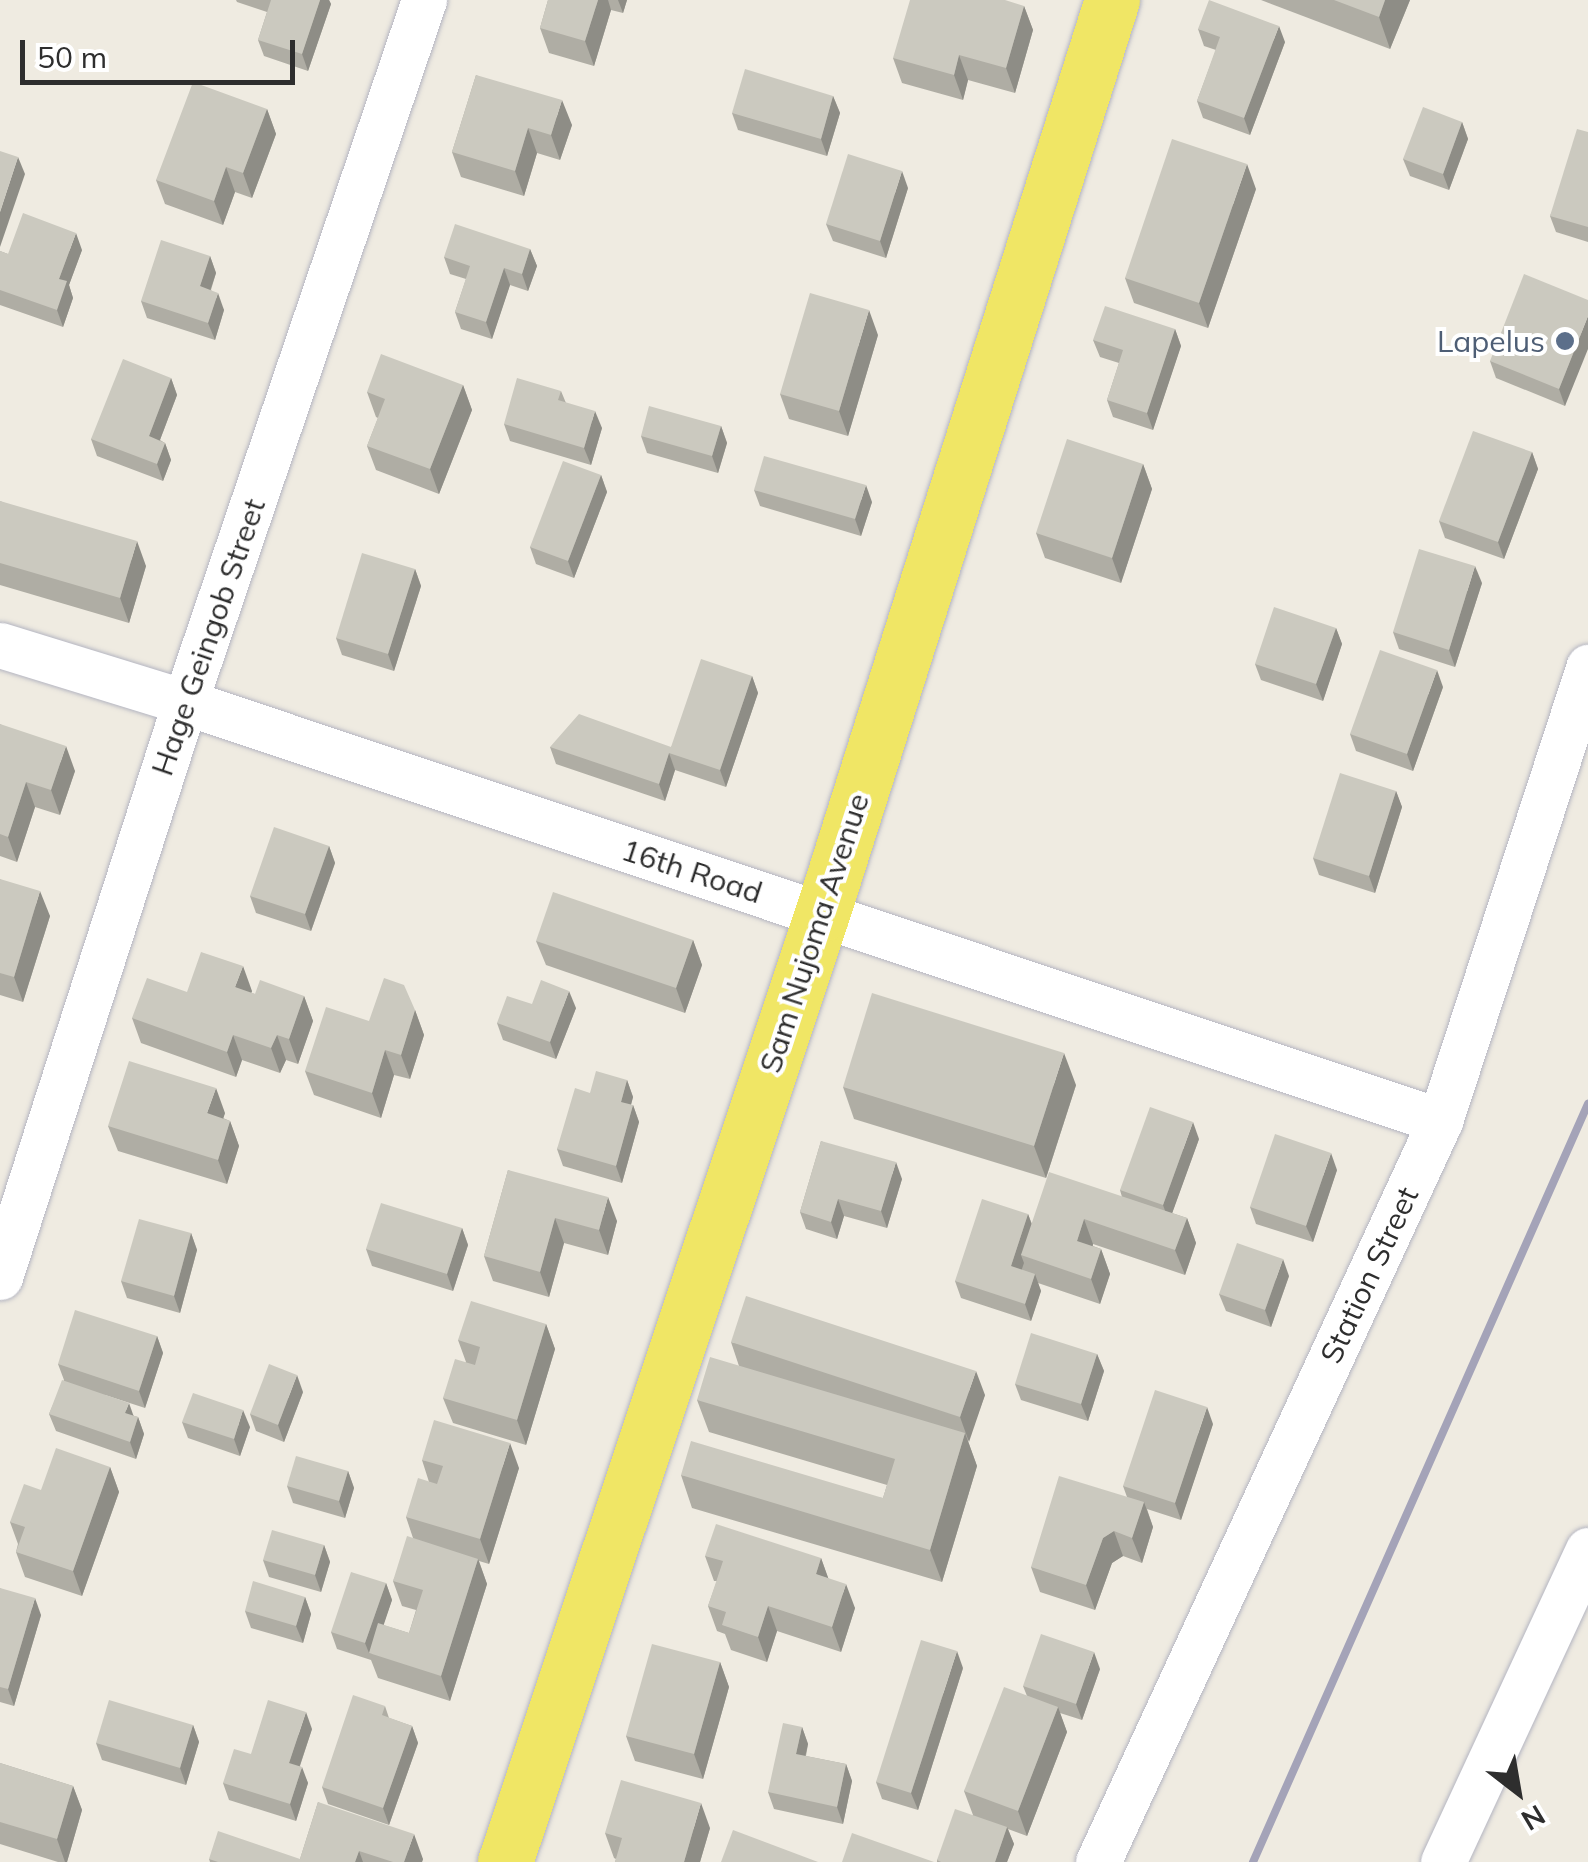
<!DOCTYPE html>
<html>
<head>
<meta charset="utf-8">
<style>
	body { margin:0 }
	#map { position:relative; width:1588px; height:1862px; overflow:hidden; background:#efebe1; font-family:Mulish,sans-serif }
	div>[style] { position:absolute }
	.roads { filter:drop-shadow(0 0 2px #b4b5c1) drop-shadow(0 0 2px #b4b5c1) }
	.minor>* { height:45px; margin:-22.5px; padding:0 22.5px; transform-origin:22.5px; border-radius:22.5px; background:#fff }
	.major>* { height:55px; margin:-27.5px; padding:0 27.5px; transform-origin:27.5px; border-radius:27.5px; background:#f0e665 }
	.rail>* { height:8px; margin:-4px; padding:0 4px; transform-origin:4px; border-radius:4px; background:#a4a3b8 }
	.wall>* { inset:0; background:#afada4 }
	.shaded-wall>* { inset:0; background:#8e8d86 }
	.building>* { inset:0; background:#cbc9bf }
	.dots>* { width:28px; height:28px; translate:-50% -50%; box-sizing:border-box; border:5px solid #fff; border-radius:50% }
	span { translate:-50% -50%; white-space:nowrap; text-align:center; line-height:1.15; -webkit-text-stroke:8px #fff; paint-order:stroke }
	.service-label { font-size:30px; color:#4e5e75 }
	.right { translate:-100% -50%; text-align:right }
	.street-label { font-size:30px; color:#2e2e2e }
	.north { position:absolute; left:1468px; top:1742px; width:100px; height:100px; -webkit-text-stroke:8px #fff; paint-order:stroke; rotate:149deg; font-size:28px; font-weight:700; line-height:40px; text-align:center; color:#2e2e2e }
	.north::after { content:''; display:block; margin:auto; width:35px; height:45px; background:#2e2e2e; clip-path:polygon(50% 0,100% 100%,50% 72%,0 100%) }
	.scale { position:absolute; left:20px; top:40px; width:275px; height:45px; box-sizing:border-box; border:5px solid #2e2e2e; border-top:0; padding-left:12px; font-size:30px; line-height:35px; white-space:nowrap; color:#2e2e2e; -webkit-text-stroke:8px #fff; paint-order:stroke }
</style>
</head>
<body>
<div id="map">
	<div class="roads">
		<div class="minor">
			<div style="left:0;top:645px;width:194px;rotate:17.1deg"></div>
			<div style="left:185px;top:702px;width:1323px;rotate:18.46deg"></div>
			<div style="left:0;top:1277px;width:604px;rotate:-72.16deg"></div>
			<div style="left:185px;top:702px;width:742px;rotate:-71.2deg"></div>
			<div style="left:1098px;top:1862px;width:816px;rotate:-65.22deg"></div>
			<div style="left:1440px;top:1121px;width:478px;rotate:-71.9deg"></div>
			<div style="left:1443px;top:1862px;width:344px;rotate:-65.1deg"></div>
		</div>
		<div class="major">
			<div style="left:505px;top:1862px;width:1000px;rotate:-71.51deg"></div>
			<div style="left:822px;top:914px;width:959px;rotate:-72.4deg"></div>
		</div>
	</div>
	<div class="rail">
		<div style="left:1253px;top:1862px;width:829px;rotate:-66.16deg"></div>
	</div>
	<div class="wall">
		<div style="clip-path:polygon(236px 0,329px 0,331px 4px,308px 71px,264px 56px,258px 40px,267px 12px,237px 2px)"></div>
		<div style="clip-path:polygon(548px 0,627px 0,623px 13px,611px 10px,594px 66px,549px 53px,540px 28px)"></div>
		<div style="clip-path:polygon(1261px 0,1410px 0,1390px 49px)"></div>
		<div style="clip-path:polygon(1024px 6px,1033px 30px,1015px 93px,968px 80px,963px 100px,902px 83px,893px 58px)"></div>
		<div style="clip-path:polygon(1198px 29px,1285px 42px,1250px 135px,1203px 118px,1197px 101px,1216px 50px,1204px 46px)"></div>
		<div style="clip-path:polygon(476px 75px,572px 125px,560px 160px,537px 153px,524px 196px,461px 177px,452px 152px)"></div>
		<div style="clip-path:polygon(833px 96px,840px 113px,827px 156px,738px 130px,732px 113px)"></div>
		<div style="clip-path:polygon(267px 109px,276px 134px,252px 198px,235px 192px,223px 225px,165px 204px,156px 180px)"></div>
		<div style="clip-path:polygon(1462px 122px,1468px 139px,1449px 190px,1410px 176px,1403px 159px)"></div>
		<div style="clip-path:polygon(1588px 132px,1588px 242px,1556px 232px,1550px 216px)"></div>
		<div style="clip-path:polygon(908px 188px,886px 258px,833px 241px,826px 224px)"></div>
		<div style="clip-path:polygon(1256px 189px,1208px 328px,1134px 303px,1125px 278px)"></div>
		<div style="clip-path:polygon(530px 249px,537px 266px,528px 291px,510px 285px,492px 339px,461px 329px,455px 312px,466px 279px,450px 274px,444px 257px)"></div>
		<div style="clip-path:polygon(82px 250px,69px 285px,73px 298px,63px 327px,0 305px,0 251px,8px 254px)"></div>
		<div style="clip-path:polygon(210px 256px,216px 273px,211px 290px,224px 310px,215px 340px,147px 318px,141px 301px)"></div>
		<div style="clip-path:polygon(1588px 300px,1565px 406px,1496px 378px,1490px 361px)"></div>
		<div style="clip-path:polygon(1175px 329px,1181px 346px,1153px 430px,1113px 417px,1107px 400px,1119px 363px,1100px 357px,1093px 340px)"></div>
		<div style="clip-path:polygon(878px 335px,848px 436px,789px 419px,780px 394px)"></div>
		<div style="clip-path:polygon(171px 378px,177px 395px,160px 440px,165px 443px,171px 460px,163px 481px,97px 456px,91px 439px)"></div>
		<div style="clip-path:polygon(463px 385px,472px 410px,439px 494px,376px 470px,367px 446px,378px 418px,376px 417px,367px 392px)"></div>
		<div style="clip-path:polygon(561px 391px,566px 403px,602px 428px,591px 465px,510px 441px,504px 424px)"></div>
		<div style="clip-path:polygon(721px 426px,727px 443px,718px 473px,647px 453px,641px 436px)"></div>
		<div style="clip-path:polygon(1532px 452px,1538px 469px,1504px 559px,1445px 538px,1439px 521px)"></div>
		<div style="clip-path:polygon(1143px 464px,1152px 489px,1121px 583px,1045px 558px,1036px 533px)"></div>
		<div style="clip-path:polygon(601px 475px,607px 492px,574px 578px,536px 564px,530px 547px)"></div>
		<div style="clip-path:polygon(754px 490px,872px 502px,861px 536px,760px 506px)"></div>
		<div style="clip-path:polygon(0 501px,146px 566px,129px 623px,0 585px)"></div>
		<div style="clip-path:polygon(415px 569px,421px 586px,394px 671px,342px 655px,336px 638px)"></div>
		<div style="clip-path:polygon(1482px 583px,1455px 667px,1399px 649px,1393px 632px)"></div>
		<div style="clip-path:polygon(1336px 628px,1342px 644px,1323px 701px,1261px 680px,1255px 664px)"></div>
		<div style="clip-path:polygon(752px 676px,758px 693px,726px 787px,675px 770px,665px 801px,556px 764px,550px 747px,671px 747px)"></div>
		<div style="clip-path:polygon(1443px 687px,1413px 771px,1356px 751px,1350px 734px)"></div>
		<div style="clip-path:polygon(0 724px,75px 771px,60px 815px,35px 807px,17px 862px,0 856px)"></div>
		<div style="clip-path:polygon(1396px 791px,1402px 807px,1375px 893px,1319px 875px,1313px 858px)"></div>
		<div style="clip-path:polygon(329px 846px,335px 863px,311px 931px,256px 913px,250px 896px)"></div>
		<div style="clip-path:polygon(0 879px,50px 916px,23px 1002px,0 995px)"></div>
		<div style="clip-path:polygon(693px 940px,702px 965px,685px 1013px,546px 965px,536px 941px)"></div>
		<div style="clip-path:polygon(252px 991px,251px 993px,255px 994px,304px 996px,313px 1021px,298px 1064px,286px 1060px,280px 1073px,242px 1060px,236px 1077px,141px 1043px,132px 1018px,187px 992px)"></div>
		<div style="clip-path:polygon(532px 1004px,576px 1008px,556px 1059px,503px 1040px,497px 1023px)"></div>
		<div style="clip-path:polygon(415px 1010px,424px 1035px,410px 1079px,394px 1075px,381px 1118px,314px 1095px,305px 1071px,369px 1021px)"></div>
		<div style="clip-path:polygon(627px 1080px,633px 1097px,631px 1105px,633px 1105px,639px 1122px,622px 1183px,563px 1166px,557px 1149px,590px 1093px)"></div>
		<div style="clip-path:polygon(1076px 1085px,1046px 1178px,854px 1119px,843px 1087px)"></div>
		<div style="clip-path:polygon(225px 1113px,223px 1118px,230px 1121px,239px 1146px,227px 1184px,118px 1151px,108px 1126px)"></div>
		<div style="clip-path:polygon(1199px 1139px,1172px 1213px,1187px 1218px,1196px 1243px,1185px 1275px,1093px 1244px,1093px 1246px,1101px 1249px,1110px 1274px,1100px 1304px,1038px 1283px,1041px 1291px,1031px 1321px,961px 1298px,955px 1281px,1028px 1214px,1032px 1224px,1122px 1197px,1120px 1190px)"></div>
		<div style="clip-path:polygon(821px 1141px,902px 1179px,887px 1228px,844px 1216px,837px 1239px,806px 1229px,800px 1212px)"></div>
		<div style="clip-path:polygon(508px 1170px,617px 1221px,608px 1255px,564px 1243px,549px 1297px,493px 1281px,484px 1256px)"></div>
		<div style="clip-path:polygon(1337px 1170px,1313px 1242px,1256px 1224px,1250px 1207px)"></div>
		<div style="clip-path:polygon(462px 1228px,468px 1245px,453px 1291px,372px 1266px,366px 1249px)"></div>
		<div style="clip-path:polygon(191px 1233px,197px 1250px,180px 1313px,127px 1298px,121px 1281px)"></div>
		<div style="clip-path:polygon(1289px 1276px,1271px 1327px,1226px 1311px,1219px 1294px)"></div>
		<div style="clip-path:polygon(546px 1324px,555px 1349px,526px 1445px,453px 1423px,443px 1398px,466px 1362px,458px 1340px)"></div>
		<div style="clip-path:polygon(157px 1336px,163px 1353px,145px 1408px,105px 1395px,134px 1416px,138px 1417px,144px 1434px,136px 1459px,56px 1431px,49px 1414px,64px 1380px,58px 1364px)"></div>
		<div style="clip-path:polygon(731px 1342px,985px 1395px,968px 1441px,977px 1466px,942px 1582px,692px 1508px,681px 1475px,883px 1498px,887px 1485px,709px 1432px,697px 1400px,739px 1366px)"></div>
		<div style="clip-path:polygon(1097px 1354px,1104px 1371px,1088px 1421px,1021px 1400px,1015px 1384px)"></div>
		<div style="clip-path:polygon(303px 1392px,284px 1442px,256px 1431px,250px 1414px)"></div>
		<div style="clip-path:polygon(182px 1422px,250px 1427px,240px 1456px,188px 1438px)"></div>
		<div style="clip-path:polygon(1213px 1424px,1181px 1520px,1147px 1509px,1153px 1527px,1142px 1563px,1123px 1556px,1112px 1563px,1095px 1610px,1040px 1592px,1031px 1567px,1127px 1497px,1123px 1486px)"></div>
		<div style="clip-path:polygon(422px 1460px,519px 1468px,489px 1564px,479px 1561px,487px 1584px,450px 1701px,378px 1678px,371px 1660px,337px 1649px,331px 1632px,386px 1583px,392px 1600px,383px 1625px,409px 1633px,416px 1610px,402px 1606px,393px 1581px,413px 1538px,406px 1517px,429px 1482px)"></div>
		<div style="clip-path:polygon(110px 1467px,119px 1492px,82px 1596px,25px 1577px,16px 1552px,18px 1544px,10px 1522px,41px 1490px)"></div>
		<div style="clip-path:polygon(348px 1471px,354px 1488px,345px 1518px,293px 1503px,287px 1486px)"></div>
		<div style="clip-path:polygon(324px 1545px,330px 1562px,321px 1592px,269px 1577px,263px 1560px)"></div>
		<div style="clip-path:polygon(705px 1556px,821px 1558px,828px 1578px,855px 1608px,841px 1652px,777px 1631px,767px 1662px,731px 1650px,725px 1634px,717px 1631px,708px 1606px,717px 1581px,714px 1581px)"></div>
		<div style="clip-path:polygon(0 1588px,41px 1615px,14px 1706px,0 1702px)"></div>
		<div style="clip-path:polygon(305px 1597px,311px 1614px,303px 1643px,251px 1628px,245px 1611px)"></div>
		<div style="clip-path:polygon(720px 1662px,729px 1687px,703px 1779px,635px 1761px,626px 1736px)"></div>
		<div style="clip-path:polygon(963px 1668px,918px 1810px,882px 1799px,876px 1782px)"></div>
		<div style="clip-path:polygon(1100px 1669px,1082px 1720px,1060px 1713px,1067px 1732px,1027px 1836px,1008px 1829px,1014px 1844px,1007px 1862px,937px 1862px,937px 1860px,973px 1815px,964px 1791px,1027px 1696px,1023px 1686px)"></div>
		<div style="clip-path:polygon(385px 1706px,389px 1718px,412px 1726px,418px 1743px,389px 1825px,328px 1804px,322px 1787px)"></div>
		<div style="clip-path:polygon(193px 1725px,199px 1742px,186px 1785px,102px 1760px,96px 1743px)"></div>
		<div style="clip-path:polygon(802px 1727px,808px 1744px,806px 1756px,846px 1764px,852px 1781px,843px 1824px,774px 1809px,768px 1792px)"></div>
		<div style="clip-path:polygon(312px 1729px,300px 1766px,308px 1783px,296px 1821px,229px 1800px,223px 1783px,251px 1754px)"></div>
		<div style="clip-path:polygon(0 1763px,73px 1786px,82px 1810px,67px 1862px,58px 1862px,0 1844px)"></div>
		<div style="clip-path:polygon(318px 1802px,423px 1859px,422px 1862px,210px 1862px,209px 1859px,300px 1859px)"></div>
		<div style="clip-path:polygon(710px 1828px,700px 1862px,615px 1862px,616px 1859px,614px 1858px,605px 1833px)"></div>
	</div>
	<div class="shaded-wall">
		<div style="clip-path:polygon(320px 0,329px 0,331px 4px,308px 71px,302px 54px)"></div>
		<div style="clip-path:polygon(598px 0,608px 0,611px 10px,594px 66px,585px 41px)"></div>
		<div style="clip-path:polygon(618px 0,627px 0,623px 13px)"></div>
		<div style="clip-path:polygon(1385px 0,1410px 0,1390px 49px,1379px 17px)"></div>
		<div style="clip-path:polygon(1024px 6px,1033px 30px,1015px 93px,1006px 68px)"></div>
		<div style="clip-path:polygon(1279px 26px,1285px 42px,1250px 135px,1244px 118px)"></div>
		<div style="clip-path:polygon(959px 55px,968px 80px,963px 100px,954px 75px)"></div>
		<div style="clip-path:polygon(833px 96px,840px 113px,827px 156px,821px 139px)"></div>
		<div style="clip-path:polygon(562px 100px,572px 125px,560px 160px,551px 135px)"></div>
		<div style="clip-path:polygon(267px 109px,276px 134px,252px 198px,243px 173px)"></div>
		<div style="clip-path:polygon(1462px 122px,1468px 139px,1449px 190px,1443px 174px)"></div>
		<div style="clip-path:polygon(528px 128px,537px 153px,524px 196px,515px 171px)"></div>
		<div style="clip-path:polygon(18px 157px,25px 174px,0 247px,0 212px)"></div>
		<div style="clip-path:polygon(1247px 164px,1256px 189px,1208px 328px,1199px 303px)"></div>
		<div style="clip-path:polygon(226px 167px,235px 192px,223px 225px,214px 201px)"></div>
		<div style="clip-path:polygon(902px 171px,908px 188px,886px 258px,880px 241px)"></div>
		<div style="clip-path:polygon(76px 233px,82px 250px,69px 285px,73px 298px,63px 327px,57px 310px,59px 279px)"></div>
		<div style="clip-path:polygon(530px 249px,537px 266px,528px 291px,522px 274px)"></div>
		<div style="clip-path:polygon(210px 256px,216px 273px,206px 303px,200px 286px)"></div>
		<div style="clip-path:polygon(504px 268px,510px 285px,492px 339px,486px 322px)"></div>
		<div style="clip-path:polygon(218px 293px,224px 310px,215px 340px,208px 323px)"></div>
		<div style="clip-path:polygon(869px 310px,878px 335px,848px 436px,839px 411px)"></div>
		<div style="clip-path:polygon(1588px 316px,1588px 349px,1565px 406px,1559px 389px)"></div>
		<div style="clip-path:polygon(1175px 329px,1181px 346px,1153px 430px,1147px 413px)"></div>
		<div style="clip-path:polygon(171px 378px,177px 395px,155px 453px,149px 436px)"></div>
		<div style="clip-path:polygon(463px 385px,472px 410px,439px 494px,430px 469px)"></div>
		<div style="clip-path:polygon(595px 411px,602px 428px,591px 465px,584px 448px)"></div>
		<div style="clip-path:polygon(721px 426px,727px 443px,718px 473px,712px 456px)"></div>
		<div style="clip-path:polygon(165px 443px,171px 460px,163px 481px,157px 464px)"></div>
		<div style="clip-path:polygon(1532px 452px,1538px 469px,1504px 559px,1498px 542px)"></div>
		<div style="clip-path:polygon(1143px 464px,1152px 489px,1121px 583px,1112px 558px)"></div>
		<div style="clip-path:polygon(601px 475px,607px 492px,574px 578px,568px 561px)"></div>
		<div style="clip-path:polygon(866px 485px,872px 502px,861px 536px,855px 519px)"></div>
		<div style="clip-path:polygon(137px 541px,146px 566px,129px 623px,120px 598px)"></div>
		<div style="clip-path:polygon(1475px 566px,1482px 583px,1455px 667px,1449px 650px)"></div>
		<div style="clip-path:polygon(415px 569px,421px 586px,394px 671px,388px 654px)"></div>
		<div style="clip-path:polygon(1336px 628px,1342px 644px,1323px 701px,1316px 684px)"></div>
		<div style="clip-path:polygon(1437px 670px,1443px 687px,1413px 771px,1407px 754px)"></div>
		<div style="clip-path:polygon(752px 676px,758px 693px,726px 787px,720px 770px)"></div>
		<div style="clip-path:polygon(66px 746px,75px 771px,60px 815px,51px 790px)"></div>
		<div style="clip-path:polygon(669px 753px,675px 770px,665px 801px,659px 784px)"></div>
		<div style="clip-path:polygon(26px 782px,35px 807px,17px 862px,8px 837px)"></div>
		<div style="clip-path:polygon(1396px 791px,1402px 807px,1375px 893px,1369px 876px)"></div>
		<div style="clip-path:polygon(329px 846px,335px 863px,311px 931px,305px 914px)"></div>
		<div style="clip-path:polygon(40px 891px,50px 916px,23px 1002px,14px 977px)"></div>
		<div style="clip-path:polygon(693px 940px,702px 965px,685px 1013px,676px 988px)"></div>
		<div style="clip-path:polygon(243px 966px,252px 991px,244px 1012px,235px 987px)"></div>
		<div style="clip-path:polygon(569px 991px,576px 1008px,556px 1059px,550px 1042px)"></div>
		<div style="clip-path:polygon(304px 996px,313px 1021px,298px 1064px,289px 1039px)"></div>
		<div style="clip-path:polygon(415px 1010px,424px 1035px,410px 1079px,401px 1055px)"></div>
		<div style="clip-path:polygon(233px 1035px,242px 1060px,236px 1077px,227px 1052px)"></div>
		<div style="clip-path:polygon(277px 1035px,286px 1060px,280px 1073px,271px 1048px)"></div>
		<div style="clip-path:polygon(385px 1050px,394px 1075px,381px 1118px,372px 1093px)"></div>
		<div style="clip-path:polygon(1064px 1053px,1076px 1085px,1046px 1178px,1034px 1146px)"></div>
		<div style="clip-path:polygon(627px 1080px,633px 1097px,627px 1119px,621px 1102px)"></div>
		<div style="clip-path:polygon(216px 1088px,225px 1113px,217px 1138px,207px 1113px)"></div>
		<div style="clip-path:polygon(633px 1105px,639px 1122px,622px 1183px,616px 1166px)"></div>
		<div style="clip-path:polygon(230px 1121px,239px 1146px,227px 1184px,218px 1160px)"></div>
		<div style="clip-path:polygon(1193px 1122px,1199px 1139px,1169px 1222px,1163px 1205px)"></div>
		<div style="clip-path:polygon(1331px 1153px,1337px 1170px,1313px 1242px,1306px 1226px)"></div>
		<div style="clip-path:polygon(896px 1162px,902px 1179px,887px 1228px,881px 1211px)"></div>
		<div style="clip-path:polygon(608px 1197px,617px 1221px,608px 1255px,599px 1230px)"></div>
		<div style="clip-path:polygon(838px 1199px,844px 1216px,837px 1239px,831px 1222px)"></div>
		<div style="clip-path:polygon(1028px 1214px,1034px 1231px,1021px 1255px,1024px 1263px,1017px 1283px,1011px 1266px)"></div>
		<div style="clip-path:polygon(555px 1218px,564px 1243px,549px 1297px,540px 1272px)"></div>
		<div style="clip-path:polygon(1187px 1218px,1196px 1243px,1185px 1275px,1175px 1250px)"></div>
		<div style="clip-path:polygon(1084px 1219px,1093px 1244px,1086px 1266px,1077px 1241px)"></div>
		<div style="clip-path:polygon(462px 1228px,468px 1245px,453px 1291px,447px 1274px)"></div>
		<div style="clip-path:polygon(191px 1233px,197px 1250px,180px 1313px,174px 1296px)"></div>
		<div style="clip-path:polygon(1101px 1249px,1110px 1274px,1100px 1304px,1091px 1279px)"></div>
		<div style="clip-path:polygon(1283px 1259px,1289px 1276px,1271px 1327px,1265px 1310px)"></div>
		<div style="clip-path:polygon(1035px 1274px,1041px 1291px,1031px 1321px,1025px 1304px)"></div>
		<div style="clip-path:polygon(546px 1324px,555px 1349px,526px 1445px,517px 1420px)"></div>
		<div style="clip-path:polygon(157px 1336px,163px 1353px,145px 1408px,139px 1391px)"></div>
		<div style="clip-path:polygon(1097px 1354px,1104px 1371px,1088px 1421px,1081px 1404px)"></div>
		<div style="clip-path:polygon(976px 1371px,985px 1395px,969px 1442px,960px 1417px)"></div>
		<div style="clip-path:polygon(297px 1375px,303px 1392px,284px 1442px,278px 1425px)"></div>
		<div style="clip-path:polygon(129px 1403px,135px 1420px,125px 1413px)"></div>
		<div style="clip-path:polygon(1207px 1407px,1213px 1424px,1181px 1520px,1175px 1503px)"></div>
		<div style="clip-path:polygon(243px 1410px,250px 1427px,240px 1456px,234px 1439px)"></div>
		<div style="clip-path:polygon(138px 1417px,144px 1434px,136px 1459px,130px 1442px)"></div>
		<div style="clip-path:polygon(965px 1433px,977px 1466px,942px 1582px,930px 1550px)"></div>
		<div style="clip-path:polygon(510px 1443px,519px 1468px,489px 1564px,480px 1539px)"></div>
		<div style="clip-path:polygon(110px 1467px,119px 1492px,82px 1596px,73px 1571px)"></div>
		<div style="clip-path:polygon(348px 1471px,354px 1488px,345px 1518px,339px 1501px)"></div>
		<div style="clip-path:polygon(1144px 1502px,1153px 1527px,1142px 1563px,1132px 1538px)"></div>
		<div style="clip-path:polygon(1114px 1531px,1123px 1556px,1112px 1563px,1095px 1610px,1086px 1585px,1103px 1538px)"></div>
		<div style="clip-path:polygon(324px 1545px,330px 1562px,321px 1592px,315px 1575px)"></div>
		<div style="clip-path:polygon(821px 1558px,830px 1583px,816px 1574px)"></div>
		<div style="clip-path:polygon(478px 1559px,487px 1584px,450px 1701px,441px 1676px)"></div>
		<div style="clip-path:polygon(386px 1583px,392px 1600px,374px 1654px,369px 1653px,365px 1643px)"></div>
		<div style="clip-path:polygon(846px 1584px,855px 1608px,841px 1652px,832px 1627px)"></div>
		<div style="clip-path:polygon(305px 1597px,311px 1614px,303px 1643px,296px 1626px)"></div>
		<div style="clip-path:polygon(35px 1598px,41px 1615px,14px 1706px,8px 1689px)"></div>
		<div style="clip-path:polygon(768px 1606px,777px 1631px,767px 1662px,758px 1637px)"></div>
		<div style="clip-path:polygon(957px 1651px,963px 1668px,918px 1810px,911px 1793px)"></div>
		<div style="clip-path:polygon(1094px 1652px,1100px 1669px,1082px 1720px,1076px 1704px)"></div>
		<div style="clip-path:polygon(720px 1662px,729px 1687px,703px 1779px,694px 1754px)"></div>
		<div style="clip-path:polygon(1058px 1707px,1067px 1732px,1027px 1836px,1018px 1811px)"></div>
		<div style="clip-path:polygon(306px 1712px,312px 1729px,295px 1780px,289px 1763px)"></div>
		<div style="clip-path:polygon(193px 1725px,199px 1742px,186px 1785px,180px 1768px)"></div>
		<div style="clip-path:polygon(412px 1726px,418px 1743px,389px 1825px,383px 1808px)"></div>
		<div style="clip-path:polygon(802px 1727px,808px 1744px,802px 1771px,796px 1754px)"></div>
		<div style="clip-path:polygon(846px 1764px,852px 1781px,843px 1824px,837px 1807px)"></div>
		<div style="clip-path:polygon(302px 1767px,308px 1783px,296px 1821px,290px 1804px)"></div>
		<div style="clip-path:polygon(73px 1786px,82px 1810px,67px 1862px,65px 1862px,57px 1839px)"></div>
		<div style="clip-path:polygon(701px 1803px,710px 1828px,700px 1862px,684px 1862px)"></div>
		<div style="clip-path:polygon(1007px 1827px,1014px 1844px,1007px 1862px,995px 1862px)"></div>
		<div style="clip-path:polygon(414px 1834px,423px 1859px,422px 1862px,404px 1862px)"></div>
		<div style="clip-path:polygon(359px 1851px,363px 1862px,355px 1862px)"></div>
	</div>
	<div class="building">
		<div style="clip-path:polygon(271px 0,320px 0,302px 54px,258px 40px)"></div>
		<div style="clip-path:polygon(548px 0,598px 0,585px 41px,540px 28px)"></div>
		<div style="clip-path:polygon(910px 0,1005px 0,1024px 6px,1006px 68px,959px 55px,954px 75px,893px 58px)"></div>
		<div style="clip-path:polygon(1209px 0,1279px 26px,1244px 118px,1197px 101px,1220px 37px,1198px 29px)"></div>
		<div style="clip-path:polygon(1334px 0,1385px 0,1379px 17px)"></div>
		<div style="clip-path:polygon(745px 69px,833px 96px,821px 139px,732px 113px)"></div>
		<div style="clip-path:polygon(476px 75px,562px 100px,551px 135px,528px 128px,515px 171px,452px 152px)"></div>
		<div style="clip-path:polygon(193px 82px,267px 109px,243px 173px,226px 167px,214px 201px,156px 180px)"></div>
		<div style="clip-path:polygon(1423px 107px,1462px 122px,1443px 174px,1403px 159px)"></div>
		<div style="clip-path:polygon(1577px 129px,1588px 132px,1588px 227px,1550px 216px)"></div>
		<div style="clip-path:polygon(1172px 139px,1247px 164px,1199px 303px,1125px 278px)"></div>
		<div style="clip-path:polygon(0 151px,18px 157px,0 212px)"></div>
		<div style="clip-path:polygon(848px 154px,902px 171px,880px 241px,826px 224px)"></div>
		<div style="clip-path:polygon(23px 213px,76px 233px,59px 279px,67px 281px,57px 310px,0 290px,0 251px,8px 254px)"></div>
		<div style="clip-path:polygon(455px 224px,530px 249px,522px 274px,504px 268px,486px 322px,455px 312px,470px 266px,444px 257px)"></div>
		<div style="clip-path:polygon(161px 240px,210px 256px,200px 286px,218px 293px,208px 323px,141px 301px)"></div>
		<div style="clip-path:polygon(1524px 274px,1588px 300px,1588px 316px,1559px 389px,1490px 361px)"></div>
		<div style="clip-path:polygon(810px 293px,869px 310px,839px 411px,780px 394px)"></div>
		<div style="clip-path:polygon(1105px 306px,1175px 329px,1147px 413px,1107px 400px,1123px 350px,1093px 340px)"></div>
		<div style="clip-path:polygon(381px 354px,463px 385px,430px 469px,367px 446px,385px 399px,367px 392px)"></div>
		<div style="clip-path:polygon(123px 359px,171px 378px,149px 436px,165px 443px,157px 464px,91px 439px)"></div>
		<div style="clip-path:polygon(517px 378px,561px 391px,558px 400px,595px 411px,584px 448px,504px 424px)"></div>
		<div style="clip-path:polygon(649px 406px,721px 426px,712px 456px,641px 436px)"></div>
		<div style="clip-path:polygon(1473px 431px,1532px 452px,1498px 542px,1439px 521px)"></div>
		<div style="clip-path:polygon(1067px 439px,1143px 464px,1112px 558px,1036px 533px)"></div>
		<div style="clip-path:polygon(764px 456px,866px 485px,855px 519px,754px 490px)"></div>
		<div style="clip-path:polygon(563px 461px,601px 475px,568px 561px,530px 547px)"></div>
		<div style="clip-path:polygon(0 501px,137px 541px,120px 598px,0 563px)"></div>
		<div style="clip-path:polygon(1419px 549px,1475px 566px,1449px 650px,1393px 632px)"></div>
		<div style="clip-path:polygon(362px 553px,415px 569px,388px 654px,336px 638px)"></div>
		<div style="clip-path:polygon(1274px 607px,1336px 628px,1316px 684px,1255px 664px)"></div>
		<div style="clip-path:polygon(1380px 650px,1437px 670px,1407px 754px,1350px 734px)"></div>
		<div style="clip-path:polygon(701px 659px,752px 676px,720px 770px,669px 753px,659px 784px,550px 747px,579px 714px,671px 747px)"></div>
		<div style="clip-path:polygon(0 724px,66px 746px,51px 790px,26px 782px,8px 837px,0 834px)"></div>
		<div style="clip-path:polygon(1340px 773px,1396px 791px,1369px 876px,1313px 858px)"></div>
		<div style="clip-path:polygon(274px 827px,329px 846px,305px 914px,250px 896px)"></div>
		<div style="clip-path:polygon(0 879px,40px 891px,14px 977px,0 973px)"></div>
		<div style="clip-path:polygon(553px 892px,693px 940px,676px 988px,536px 941px)"></div>
		<div style="clip-path:polygon(201px 952px,243px 966px,235px 987px,255px 994px,260px 980px,304px 996px,289px 1039px,277px 1035px,271px 1048px,233px 1035px,227px 1052px,132px 1018px,147px 978px,187px 992px)"></div>
		<div style="clip-path:polygon(384px 978px,404px 985px,415px 1010px,401px 1055px,385px 1050px,372px 1093px,305px 1071px,326px 1007px,369px 1021px)"></div>
		<div style="clip-path:polygon(541px 980px,569px 991px,550px 1042px,497px 1023px,507px 996px,532px 1004px)"></div>
		<div style="clip-path:polygon(872px 993px,1064px 1053px,1034px 1146px,843px 1087px)"></div>
		<div style="clip-path:polygon(129px 1061px,216px 1088px,207px 1113px,230px 1121px,218px 1160px,108px 1126px)"></div>
		<div style="clip-path:polygon(596px 1071px,627px 1080px,621px 1102px,633px 1105px,616px 1166px,557px 1149px,575px 1088px,590px 1093px)"></div>
		<div style="clip-path:polygon(1150px 1107px,1193px 1122px,1163px 1205px,1120px 1190px)"></div>
		<div style="clip-path:polygon(1275px 1134px,1331px 1153px,1306px 1226px,1250px 1207px)"></div>
		<div style="clip-path:polygon(821px 1141px,896px 1162px,881px 1211px,838px 1199px,831px 1222px,800px 1212px)"></div>
		<div style="clip-path:polygon(508px 1170px,608px 1197px,599px 1230px,555px 1218px,540px 1272px,484px 1256px)"></div>
		<div style="clip-path:polygon(1049px 1172px,1187px 1218px,1175px 1250px,1084px 1219px,1077px 1241px,1101px 1249px,1091px 1279px,1021px 1255px)"></div>
		<div style="clip-path:polygon(982px 1199px,1028px 1214px,1011px 1266px,1035px 1274px,1025px 1304px,955px 1281px)"></div>
		<div style="clip-path:polygon(381px 1203px,462px 1228px,447px 1274px,366px 1249px)"></div>
		<div style="clip-path:polygon(139px 1219px,191px 1233px,174px 1296px,121px 1281px)"></div>
		<div style="clip-path:polygon(1237px 1243px,1283px 1259px,1265px 1310px,1219px 1294px)"></div>
		<div style="clip-path:polygon(746px 1296px,976px 1371px,960px 1417px,731px 1342px)"></div>
		<div style="clip-path:polygon(471px 1301px,546px 1324px,517px 1420px,443px 1398px,455px 1359px,475px 1365px,480px 1347px,458px 1340px)"></div>
		<div style="clip-path:polygon(75px 1310px,157px 1336px,139px 1391px,58px 1364px)"></div>
		<div style="clip-path:polygon(1031px 1333px,1097px 1354px,1081px 1404px,1015px 1384px)"></div>
		<div style="clip-path:polygon(710px 1357px,965px 1433px,930px 1550px,681px 1475px,691px 1441px,883px 1498px,895px 1459px,697px 1400px)"></div>
		<div style="clip-path:polygon(269px 1364px,297px 1375px,278px 1425px,250px 1414px)"></div>
		<div style="clip-path:polygon(62px 1380px,129px 1403px,125px 1413px,138px 1417px,130px 1442px,49px 1414px)"></div>
		<div style="clip-path:polygon(1155px 1390px,1207px 1407px,1175px 1503px,1123px 1486px)"></div>
		<div style="clip-path:polygon(193px 1393px,243px 1410px,234px 1439px,182px 1422px)"></div>
		<div style="clip-path:polygon(434px 1420px,510px 1443px,480px 1539px,406px 1517px,418px 1478px,437px 1484px,443px 1466px,422px 1460px)"></div>
		<div style="clip-path:polygon(56px 1448px,110px 1467px,73px 1571px,16px 1552px,25px 1527px,10px 1522px,24px 1484px,41px 1490px)"></div>
		<div style="clip-path:polygon(296px 1456px,348px 1471px,339px 1501px,287px 1486px)"></div>
		<div style="clip-path:polygon(1059px 1476px,1144px 1502px,1132px 1538px,1114px 1531px,1103px 1538px,1086px 1585px,1031px 1567px)"></div>
		<div style="clip-path:polygon(716px 1524px,821px 1558px,816px 1574px,846px 1584px,832px 1627px,768px 1606px,758px 1637px,722px 1625px,726px 1612px,708px 1606px,723px 1561px,705px 1556px)"></div>
		<div style="clip-path:polygon(272px 1530px,324px 1545px,315px 1575px,263px 1560px)"></div>
		<div style="clip-path:polygon(407px 1536px,478px 1559px,441px 1676px,369px 1653px,378px 1623px,409px 1633px,423px 1590px,393px 1581px)"></div>
		<div style="clip-path:polygon(351px 1572px,386px 1583px,365px 1643px,331px 1632px)"></div>
		<div style="clip-path:polygon(253px 1581px,305px 1597px,296px 1626px,245px 1611px)"></div>
		<div style="clip-path:polygon(0 1588px,35px 1598px,8px 1689px,0 1687px)"></div>
		<div style="clip-path:polygon(1041px 1634px,1094px 1652px,1076px 1704px,1023px 1686px)"></div>
		<div style="clip-path:polygon(921px 1640px,957px 1651px,911px 1793px,876px 1782px)"></div>
		<div style="clip-path:polygon(652px 1644px,720px 1662px,694px 1754px,626px 1736px)"></div>
		<div style="clip-path:polygon(1004px 1687px,1058px 1707px,1018px 1811px,964px 1791px)"></div>
		<div style="clip-path:polygon(353px 1695px,385px 1706px,382px 1715px,412px 1726px,383px 1808px,322px 1787px)"></div>
		<div style="clip-path:polygon(109px 1700px,193px 1725px,180px 1768px,96px 1743px)"></div>
		<div style="clip-path:polygon(268px 1700px,306px 1712px,289px 1763px,302px 1767px,290px 1804px,223px 1783px,234px 1749px,251px 1754px)"></div>
		<div style="clip-path:polygon(783px 1723px,802px 1727px,796px 1754px,846px 1764px,837px 1807px,768px 1792px)"></div>
		<div style="clip-path:polygon(0 1763px,73px 1786px,57px 1839px,0 1822px)"></div>
		<div style="clip-path:polygon(621px 1780px,701px 1803px,684px 1862px,615px 1862px,622px 1838px,605px 1833px)"></div>
		<div style="clip-path:polygon(318px 1802px,414px 1834px,404px 1862px,393px 1862px,359px 1851px,355px 1862px,218px 1862px,209px 1859px,218px 1831px,300px 1859px)"></div>
		<div style="clip-path:polygon(955px 1809px,1007px 1827px,995px 1862px,941px 1862px,937px 1860px)"></div>
		<div style="clip-path:polygon(733px 1830px,818px 1862px,721px 1862px)"></div>
		<div style="clip-path:polygon(852px 1833px,934px 1862px,842px 1862px)"></div>
	</div>
	<div class="dots">
		<div style="left:1565px;top:341px;background:#5c6f8a"></div>
	</div>
	<div class="service-label">
		<span class="right" style="left:1545px;top:341px">Lapelus</span>
	</div>
	<div class="street-label">
		<span style="left:208px;top:637px;rotate:-71deg">Hage Geingob Street</span>
		<span style="left:692px;top:871px;rotate:18deg">16th Road</span>
		<span style="left:814px;top:933px;rotate:-72deg">Sam Nujoma Avenue</span>
		<span style="left:1369px;top:1275px;rotate:-65deg">Station Street</span>
	</div>
	<div class="north">N</div>
	<div class="scale">50 m</div>
</div>
</body>
</html>
